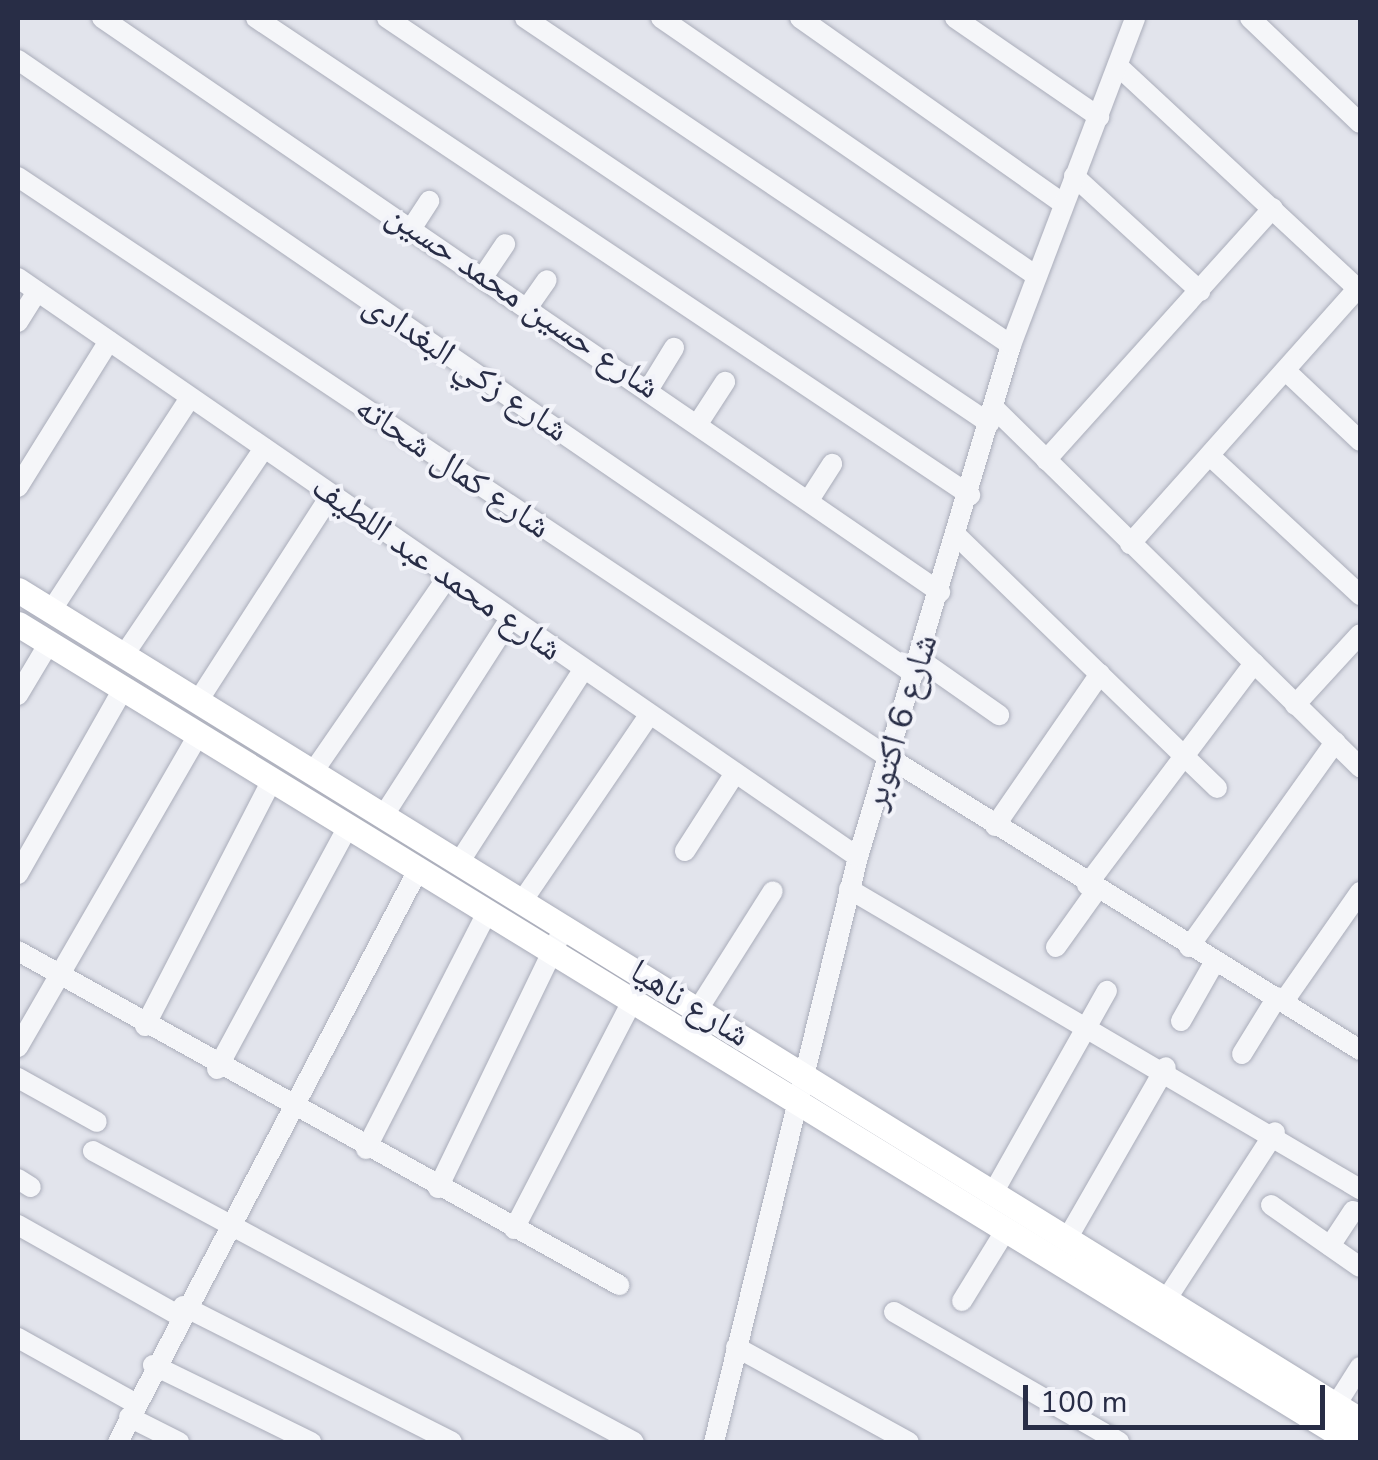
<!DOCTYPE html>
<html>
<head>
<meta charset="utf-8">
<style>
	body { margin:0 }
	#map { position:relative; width:1378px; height:1460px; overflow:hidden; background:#e2e4ec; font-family:"Nunito Sans","Noto Naskh Arabic",sans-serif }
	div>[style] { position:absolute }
	.roads { filter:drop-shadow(0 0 2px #aaadba) drop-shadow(0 0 2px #aaadba) }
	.minor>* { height:20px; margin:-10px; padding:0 10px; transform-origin:10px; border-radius:10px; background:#f5f6f9 }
	.major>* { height:25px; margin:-12.5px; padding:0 12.5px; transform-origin:12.5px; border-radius:12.5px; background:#fff }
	span { translate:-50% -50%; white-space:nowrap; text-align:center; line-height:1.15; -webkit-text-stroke:8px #f2f3f9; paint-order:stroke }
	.street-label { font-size:35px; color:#282d46 }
	.frame { position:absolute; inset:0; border:20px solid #282d46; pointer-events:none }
	.scale { position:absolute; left:1023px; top:1385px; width:302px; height:45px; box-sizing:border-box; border:5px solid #282d46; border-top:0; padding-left:12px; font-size:30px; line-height:35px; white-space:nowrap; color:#282d46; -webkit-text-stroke:8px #f2f3f9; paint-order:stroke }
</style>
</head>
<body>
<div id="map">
	<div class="roads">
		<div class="minor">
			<div style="left:102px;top:18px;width:1016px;rotate:34.41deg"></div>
			<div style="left:256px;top:18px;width:859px;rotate:33.75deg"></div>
			<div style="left:387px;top:18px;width:726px;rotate:33.93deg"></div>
			<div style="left:525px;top:18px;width:586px;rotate:33.93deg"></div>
			<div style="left:661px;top:18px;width:454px;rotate:34.5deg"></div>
			<div style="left:800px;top:18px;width:321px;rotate:35.2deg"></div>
			<div style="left:955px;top:18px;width:175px;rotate:34.5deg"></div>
			<div style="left:1250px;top:18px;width:152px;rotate:43.7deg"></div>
			<div style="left:18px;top:60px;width:1086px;rotate:34.42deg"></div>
			<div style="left:1118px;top:66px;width:330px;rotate:42.9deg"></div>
			<div style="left:1074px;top:176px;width:171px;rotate:42.4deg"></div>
			<div style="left:18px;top:177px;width:1046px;rotate:33.69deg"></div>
			<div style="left:888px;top:757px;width:556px;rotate:31.83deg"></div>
			<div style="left:413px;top:226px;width:30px;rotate:-57deg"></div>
			<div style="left:485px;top:274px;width:36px;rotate:-56deg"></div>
			<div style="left:18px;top:278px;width:1020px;rotate:34.58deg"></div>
			<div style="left:530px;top:304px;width:29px;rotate:-55deg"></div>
			<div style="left:18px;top:322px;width:36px;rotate:-58deg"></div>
			<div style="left:1286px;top:371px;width:102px;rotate:43.4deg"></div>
			<div style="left:650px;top:387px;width:46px;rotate:-58.4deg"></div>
			<div style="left:994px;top:408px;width:513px;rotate:44.45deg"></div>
			<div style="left:699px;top:422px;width:48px;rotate:-57deg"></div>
			<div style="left:1210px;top:456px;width:205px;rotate:42.8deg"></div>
			<div style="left:1046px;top:460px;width:339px;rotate:-48deg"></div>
			<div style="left:18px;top:487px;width:172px;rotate:-58.1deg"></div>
			<div style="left:809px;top:500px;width:43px;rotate:-57.4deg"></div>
			<div style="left:957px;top:536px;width:362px;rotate:44.1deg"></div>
			<div style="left:1130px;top:544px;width:343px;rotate:-48.3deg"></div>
			<div style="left:51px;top:611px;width:254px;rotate:-56.9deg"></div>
			<div style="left:124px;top:655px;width:250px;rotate:-55.9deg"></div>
			<div style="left:919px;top:659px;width:98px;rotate:35deg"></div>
			<div style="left:18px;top:695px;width:61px;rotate:-59.2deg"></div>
			<div style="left:198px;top:701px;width:245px;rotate:-57.2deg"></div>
			<div style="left:1295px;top:705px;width:96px;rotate:-47.5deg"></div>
			<div style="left:313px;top:772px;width:238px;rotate:-55.4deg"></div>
			<div style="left:384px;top:815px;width:233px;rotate:-57.3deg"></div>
			<div style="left:995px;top:826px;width:185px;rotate:-55.4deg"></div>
			<div style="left:685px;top:851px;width:93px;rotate:-57.3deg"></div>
			<div style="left:460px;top:861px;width:227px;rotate:-57.2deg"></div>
			<div style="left:18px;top:874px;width:213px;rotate:-60.4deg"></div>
			<div style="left:1087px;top:885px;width:278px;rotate:-53deg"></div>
			<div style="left:849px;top:889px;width:593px;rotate:30.42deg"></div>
			<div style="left:523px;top:900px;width:224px;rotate:-55.7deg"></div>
			<div style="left:1056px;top:947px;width:69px;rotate:-54.5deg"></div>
			<div style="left:1189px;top:947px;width:252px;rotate:-54.5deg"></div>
			<div style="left:18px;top:951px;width:688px;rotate:29.06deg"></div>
			<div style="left:1284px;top:1001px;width:133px;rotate:-55.1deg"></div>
			<div style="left:699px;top:1008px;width:138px;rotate:-57.7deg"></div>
			<div style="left:1181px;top:1021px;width:67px;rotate:-60.4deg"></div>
			<div style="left:145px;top:1026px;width:277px;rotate:-62.7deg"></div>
			<div style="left:18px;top:1047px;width:360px;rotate:-60deg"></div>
			<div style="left:1242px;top:1054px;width:67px;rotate:-58.4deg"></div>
			<div style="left:217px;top:1069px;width:275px;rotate:-61.6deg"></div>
			<div style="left:18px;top:1078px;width:90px;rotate:29.1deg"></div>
			<div style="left:366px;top:1149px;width:265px;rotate:-62.9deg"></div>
			<div style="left:93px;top:1151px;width:614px;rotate:28.28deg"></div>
			<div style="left:18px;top:1179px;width:15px;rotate:32deg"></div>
			<div style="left:438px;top:1188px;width:278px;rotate:-64.2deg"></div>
			<div style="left:993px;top:1193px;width:232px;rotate:-60.6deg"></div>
			<div style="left:1271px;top:1205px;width:108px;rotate:34.9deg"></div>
			<div style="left:18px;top:1225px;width:184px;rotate:29.4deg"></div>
			<div style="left:514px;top:1229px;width:257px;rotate:-62.6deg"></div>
			<div style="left:1067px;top:1239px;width:198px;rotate:-60.1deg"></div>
			<div style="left:1330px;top:1246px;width:42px;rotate:-56.7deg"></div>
			<div style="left:1166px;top:1300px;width:200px;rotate:-57deg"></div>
			<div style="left:962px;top:1301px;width:82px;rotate:-58.4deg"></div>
			<div style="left:183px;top:1306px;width:301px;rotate:26.8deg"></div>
			<div style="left:894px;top:1312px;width:260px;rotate:30deg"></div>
			<div style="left:18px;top:1338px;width:134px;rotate:29.1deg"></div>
			<div style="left:736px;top:1347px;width:197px;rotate:28.8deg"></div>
			<div style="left:153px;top:1365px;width:176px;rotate:26deg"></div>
			<div style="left:1336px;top:1405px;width:45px;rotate:-57.7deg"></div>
			<div style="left:129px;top:1417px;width:56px;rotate:26.6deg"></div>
			<div style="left:118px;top:1442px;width:646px;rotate:-62.32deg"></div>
			<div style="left:714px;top:1442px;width:602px;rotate:-76.17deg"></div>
			<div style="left:858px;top:857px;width:534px;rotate:-73.36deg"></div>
			<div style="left:1011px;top:345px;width:350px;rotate:-69.2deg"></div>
		</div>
		<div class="major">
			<div style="left:18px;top:590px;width:1578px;rotate:31.74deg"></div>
			<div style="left:18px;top:624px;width:1565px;rotate:31.52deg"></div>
		</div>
	</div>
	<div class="street-label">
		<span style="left:523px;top:301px;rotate:34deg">شارع حسين محمد حسين</span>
		<span style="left:466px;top:367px;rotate:34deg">شارع زكي البغدادى</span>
		<span style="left:453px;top:467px;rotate:34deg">شارع كمال شحاته</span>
		<span style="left:437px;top:568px;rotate:35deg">شارع محمد عبد اللطيف</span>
		<span style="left:900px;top:722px;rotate:-73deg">شارع 6 اكتوبر</span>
		<span style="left:690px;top:1003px;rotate:32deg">شارع ناهيا</span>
	</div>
	<div class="frame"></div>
	<div class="scale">100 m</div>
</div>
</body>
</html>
